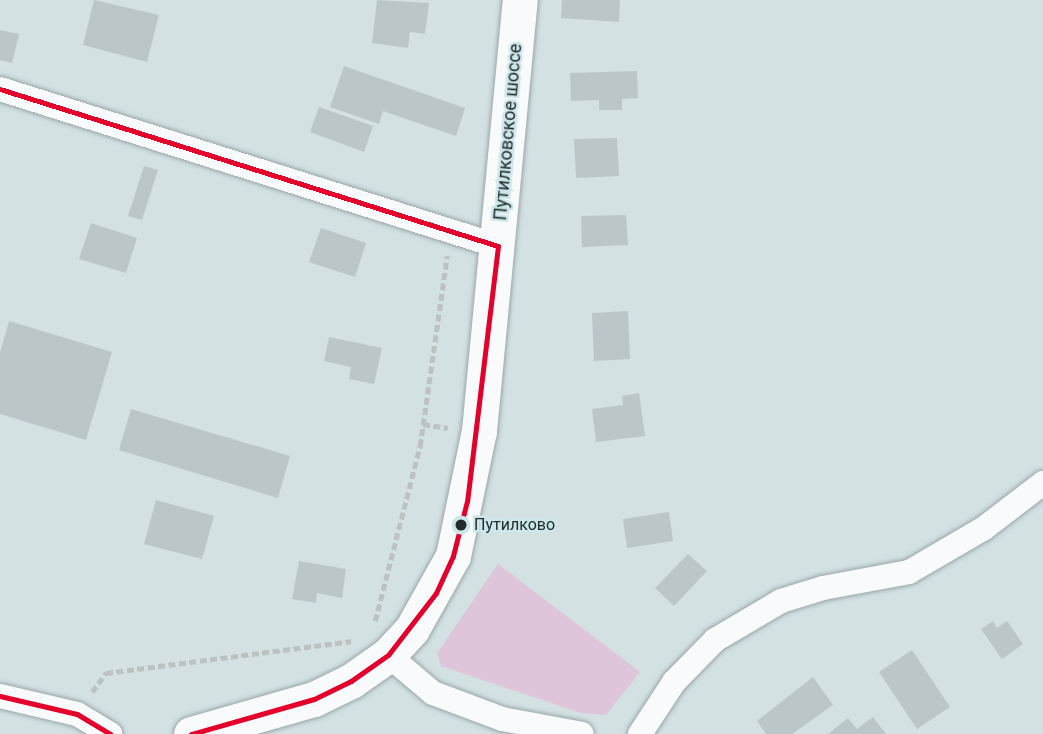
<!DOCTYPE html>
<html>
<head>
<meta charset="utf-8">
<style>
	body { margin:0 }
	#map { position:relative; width:1043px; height:734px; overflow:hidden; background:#d3e1e3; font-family:Roboto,sans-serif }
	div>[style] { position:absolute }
	.green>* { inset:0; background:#dfc5da }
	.building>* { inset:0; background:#bbc6c8 }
	.path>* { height:4.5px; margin-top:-2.25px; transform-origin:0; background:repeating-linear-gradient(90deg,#bdc1c2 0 7px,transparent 0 10.5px) }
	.roads { filter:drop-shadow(0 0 2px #9ba6a8) drop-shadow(0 0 2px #9ba6a8) }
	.street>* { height:24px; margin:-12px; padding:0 12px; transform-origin:12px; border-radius:12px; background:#f8fafb }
	.secondary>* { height:35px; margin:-17.5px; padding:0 17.5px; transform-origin:17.5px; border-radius:17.5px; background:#f8fafb }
	.bus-1>* { height:5px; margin:-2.5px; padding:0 2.5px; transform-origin:2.5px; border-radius:2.5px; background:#e4002b }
	.dots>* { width:19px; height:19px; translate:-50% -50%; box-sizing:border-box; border:4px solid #cde6e9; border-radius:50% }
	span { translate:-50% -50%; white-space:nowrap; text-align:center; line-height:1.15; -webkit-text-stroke:5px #cde6e9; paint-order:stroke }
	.bus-label { font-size:16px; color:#222c2d }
	.left { translate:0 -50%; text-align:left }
	.street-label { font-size:18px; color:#222c2d }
</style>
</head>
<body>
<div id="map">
	<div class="green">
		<div style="clip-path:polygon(498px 564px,640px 672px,606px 715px,581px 713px,441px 666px,437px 653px)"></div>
	</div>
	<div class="building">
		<div style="clip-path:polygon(94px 0,159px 15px,147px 62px,83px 45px)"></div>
		<div style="clip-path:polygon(377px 0,429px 3px,425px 34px,410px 32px,408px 48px,372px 43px)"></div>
		<div style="clip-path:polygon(562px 0,620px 0,619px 22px,561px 18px)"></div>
		<div style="clip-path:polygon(0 30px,19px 34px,12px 63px,0 60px)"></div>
		<div style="clip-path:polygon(344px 66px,465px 108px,456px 136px,383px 111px,379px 124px,330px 107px)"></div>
		<div style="clip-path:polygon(637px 71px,638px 98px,622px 99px,622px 110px,599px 110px,599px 100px,571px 101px,570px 73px)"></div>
		<div style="clip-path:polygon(319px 107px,373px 126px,364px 152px,310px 132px)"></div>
		<div style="clip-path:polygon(617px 138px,619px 176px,576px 178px,574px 139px)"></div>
		<div style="clip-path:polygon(144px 166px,158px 170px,142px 220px,128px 216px)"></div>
		<div style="clip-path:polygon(626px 215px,628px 245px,582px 247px,581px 216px)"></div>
		<div style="clip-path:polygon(91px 223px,137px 238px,126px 273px,79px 259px)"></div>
		<div style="clip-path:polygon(321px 228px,366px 243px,355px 277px,309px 262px)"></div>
		<div style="clip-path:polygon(628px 311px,630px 359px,594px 361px,592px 313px)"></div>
		<div style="clip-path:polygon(9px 321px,112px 352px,86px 440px,0 414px,0 353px)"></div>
		<div style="clip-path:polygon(329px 337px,382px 348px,374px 384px,349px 379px,351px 367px,324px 361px)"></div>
		<div style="clip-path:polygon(639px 393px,645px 436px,596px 442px,592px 409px,623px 405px,622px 396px)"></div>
		<div style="clip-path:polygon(131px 409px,290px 456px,278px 498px,119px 450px)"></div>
		<div style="clip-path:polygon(156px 500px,214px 516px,202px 559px,144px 544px)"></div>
		<div style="clip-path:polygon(669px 512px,673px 541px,627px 548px,623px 519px)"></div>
		<div style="clip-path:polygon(688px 554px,707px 571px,674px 606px,655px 588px)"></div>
		<div style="clip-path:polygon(299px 561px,346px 569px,342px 598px,317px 593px,316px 603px,292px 599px)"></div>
		<div style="clip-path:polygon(993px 621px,997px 628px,1007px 621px,1023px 644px,1002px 659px,981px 629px)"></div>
		<div style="clip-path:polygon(912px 650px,950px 707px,917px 729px,879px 672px)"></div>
		<div style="clip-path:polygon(813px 677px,833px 705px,792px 734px,766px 734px,757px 721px)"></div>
		<div style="clip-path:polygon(873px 717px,886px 734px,828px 734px,848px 718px,857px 729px)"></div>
	</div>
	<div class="path">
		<div style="left:423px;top:424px;width:25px;rotate:9deg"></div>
		<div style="left:375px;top:621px;width:181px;rotate:-75.6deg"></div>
		<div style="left:420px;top:446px;width:192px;rotate:-81.9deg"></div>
		<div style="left:92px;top:692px;width:24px;rotate:-54deg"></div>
		<div style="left:106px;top:673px;width:247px;rotate:-7.4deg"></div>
	</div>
	<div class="roads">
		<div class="street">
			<div style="left:0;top:89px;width:522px;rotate:17.5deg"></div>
			<div style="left:388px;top:655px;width:59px;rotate:40.2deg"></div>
			<div style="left:433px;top:693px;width:74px;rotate:20.6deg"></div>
			<div style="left:502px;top:719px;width:81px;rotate:10.6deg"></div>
			<div style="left:0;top:696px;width:79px;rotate:13.2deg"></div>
			<div style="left:77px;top:714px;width:39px;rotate:31deg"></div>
			<div style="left:640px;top:734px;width:62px;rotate:-56.8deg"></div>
			<div style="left:674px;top:682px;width:59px;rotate:-45.7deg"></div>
			<div style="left:715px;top:640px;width:77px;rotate:-30.6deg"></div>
			<div style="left:781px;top:601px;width:44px;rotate:-17.2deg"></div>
			<div style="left:823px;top:588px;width:87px;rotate:-10.5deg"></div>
			<div style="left:909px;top:572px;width:86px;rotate:-30.2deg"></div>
			<div style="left:983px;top:529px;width:76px;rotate:-37.5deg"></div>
		</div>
		<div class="secondary">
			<div style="left:191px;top:734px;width:128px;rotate:-15.9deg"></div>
			<div style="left:314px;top:699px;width:41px;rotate:-25.9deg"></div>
			<div style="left:351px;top:681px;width:45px;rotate:-35.1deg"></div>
			<div style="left:388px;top:655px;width:35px;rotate:-47deg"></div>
			<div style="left:412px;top:629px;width:84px;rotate:-60.7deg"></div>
			<div style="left:453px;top:556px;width:128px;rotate:-78.3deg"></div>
			<div style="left:479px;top:431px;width:433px;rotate:-84.6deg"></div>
		</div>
	</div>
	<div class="bus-1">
		<div style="left:0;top:89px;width:522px;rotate:17.5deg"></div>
		<div style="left:498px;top:246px;width:257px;rotate:96.9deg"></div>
		<div style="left:467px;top:501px;width:57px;rotate:104.3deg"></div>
		<div style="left:453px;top:556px;width:41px;rotate:114.7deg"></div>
		<div style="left:436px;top:593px;width:78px;rotate:127.7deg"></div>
		<div style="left:388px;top:655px;width:45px;rotate:144.9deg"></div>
		<div style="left:351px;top:681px;width:41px;rotate:154.1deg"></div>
		<div style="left:314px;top:699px;width:128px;rotate:164.1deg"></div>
		<div style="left:0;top:696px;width:79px;rotate:13.2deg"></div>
		<div style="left:77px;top:714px;width:39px;rotate:31deg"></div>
	</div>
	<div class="dots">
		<div style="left:461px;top:525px;background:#222c2d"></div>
	</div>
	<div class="bus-label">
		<span class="left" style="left:474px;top:525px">Путилково</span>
	</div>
	<div class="street-label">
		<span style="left:508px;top:132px;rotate:-85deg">Путилковское шоссе</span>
	</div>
</div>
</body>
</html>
